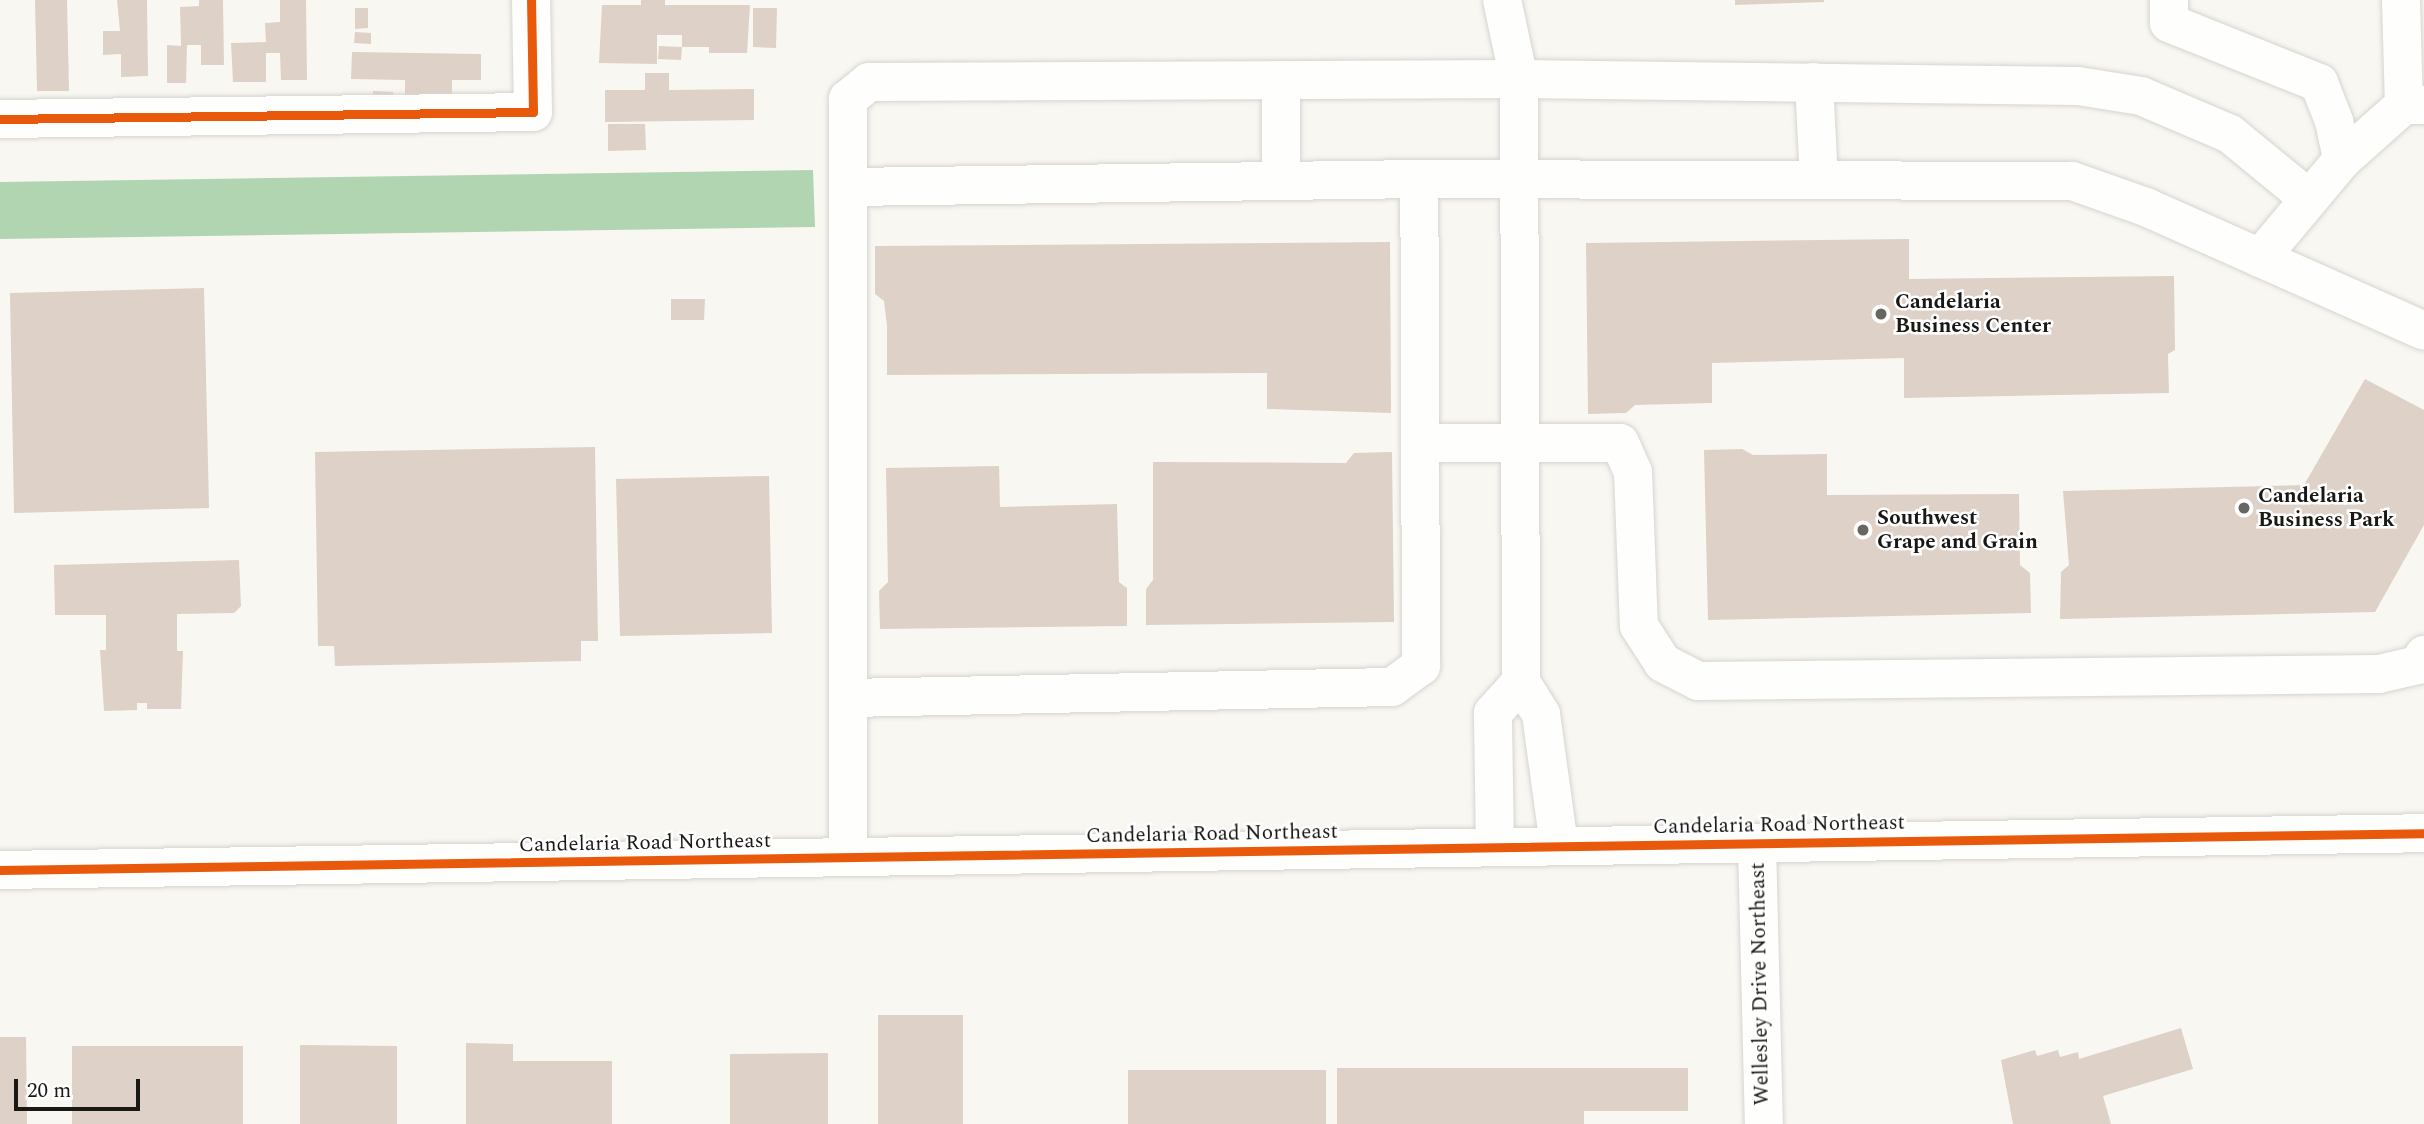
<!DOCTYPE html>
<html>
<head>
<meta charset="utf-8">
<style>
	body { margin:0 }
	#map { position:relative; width:2424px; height:1124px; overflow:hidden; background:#f9f7f2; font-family:Spectral,serif }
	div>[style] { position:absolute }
	.water>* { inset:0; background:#b1d5b1 }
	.building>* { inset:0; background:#ded1c7 }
	.roads { filter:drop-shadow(0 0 2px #d6d4d0) drop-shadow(0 0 2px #d6d4d0) }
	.minor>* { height:38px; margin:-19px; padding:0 19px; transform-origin:19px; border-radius:19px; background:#fefefd }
	.major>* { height:38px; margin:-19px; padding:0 19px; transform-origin:19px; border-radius:19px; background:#fefefd }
	.cycleway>* { height:9px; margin:-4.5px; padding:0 4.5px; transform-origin:4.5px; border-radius:4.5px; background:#e8590c }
	.dots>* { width:19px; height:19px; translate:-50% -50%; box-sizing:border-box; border:4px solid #fff; border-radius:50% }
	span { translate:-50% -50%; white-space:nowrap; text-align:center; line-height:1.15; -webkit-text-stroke:5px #fff; paint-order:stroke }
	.poi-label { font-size:21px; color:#191815; font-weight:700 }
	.left { translate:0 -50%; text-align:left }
	.street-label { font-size:21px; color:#191815 }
	.scale { position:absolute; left:14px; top:1079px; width:126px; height:32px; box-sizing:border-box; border:4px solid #191815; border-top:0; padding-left:9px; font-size:21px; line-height:24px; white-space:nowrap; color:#191815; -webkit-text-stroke:5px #fff; paint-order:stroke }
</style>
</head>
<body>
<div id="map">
	<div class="water">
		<div style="clip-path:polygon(813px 170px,815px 227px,0 239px,0 182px)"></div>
	</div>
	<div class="building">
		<div style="clip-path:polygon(35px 0,67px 0,69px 91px,37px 91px)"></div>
		<div style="clip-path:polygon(117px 0,147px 0,148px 76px,121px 77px,121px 54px,103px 55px,103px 31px,120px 31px)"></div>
		<div style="clip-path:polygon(199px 0,223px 0,224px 65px,201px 65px,201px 45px,187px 45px,186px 83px,167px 83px,167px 45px,181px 46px,180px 7px,199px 6px)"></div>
		<div style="clip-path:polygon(280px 0,306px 0,307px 80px,281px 80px,280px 53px,266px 53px,266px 82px,233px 82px,231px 43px,266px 42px,265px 23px,280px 22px)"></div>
		<div style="clip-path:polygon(641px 0,665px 0,665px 5px,750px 5px,747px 53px,709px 53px,709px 47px,682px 47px,682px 35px,657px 35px,657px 64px,599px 63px,602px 5px,641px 5px)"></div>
		<div style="clip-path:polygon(1735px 0,1824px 0,1824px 2px,1735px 5px)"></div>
		<div style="clip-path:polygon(355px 8px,368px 8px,368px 28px,355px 29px)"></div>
		<div style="clip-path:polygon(753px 8px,777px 8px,776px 48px,753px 47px)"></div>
		<div style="clip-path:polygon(355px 32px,371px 33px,371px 44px,354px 43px)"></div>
		<div style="clip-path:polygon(659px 46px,682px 47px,681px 60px,658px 59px)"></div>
		<div style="clip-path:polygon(352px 52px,481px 54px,481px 80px,452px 80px,452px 97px,405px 97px,405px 80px,351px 79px)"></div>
		<div style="clip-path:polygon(645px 73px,669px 73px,669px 90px,754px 89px,754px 120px,605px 122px,605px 90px,645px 90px)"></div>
		<div style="clip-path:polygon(373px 91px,393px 92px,393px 105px,373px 105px)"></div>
		<div style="clip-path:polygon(608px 124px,645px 124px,646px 150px,608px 151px)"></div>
		<div style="clip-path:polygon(1909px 239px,1909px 279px,2174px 276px,2175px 350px,2168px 354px,2169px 393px,1904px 398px,1904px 358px,1712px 363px,1712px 403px,1635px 405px,1626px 413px,1588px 414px,1586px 243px)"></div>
		<div style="clip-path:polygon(1390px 242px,1391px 413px,1267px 409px,1267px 373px,887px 375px,887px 326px,884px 301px,875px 294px,875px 246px)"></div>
		<div style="clip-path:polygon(204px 288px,209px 508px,14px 513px,10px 293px)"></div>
		<div style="clip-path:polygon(671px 299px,705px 299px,704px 320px,671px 320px)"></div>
		<div style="clip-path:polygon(2365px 379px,2424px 410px,2424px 525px,2375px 612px,2060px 619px,2061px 572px,2069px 565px,2063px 491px,2304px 485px)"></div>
		<div style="clip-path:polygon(595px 447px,598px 641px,581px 641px,581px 661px,335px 666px,334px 646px,318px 646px,315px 452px)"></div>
		<div style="clip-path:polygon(1742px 449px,1753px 455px,1827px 454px,1827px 495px,2019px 494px,2020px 565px,2030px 573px,2031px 613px,1708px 620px,1704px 450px)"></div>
		<div style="clip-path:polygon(1392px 452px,1394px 622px,1146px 625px,1146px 589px,1153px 580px,1153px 462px,1346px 463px,1354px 453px)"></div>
		<div style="clip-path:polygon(999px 466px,1000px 507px,1117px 504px,1119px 582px,1127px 588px,1127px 626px,880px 629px,879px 591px,888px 582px,886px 468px)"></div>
		<div style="clip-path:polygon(769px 476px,772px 633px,620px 636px,616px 479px)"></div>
		<div style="clip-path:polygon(239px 560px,241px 606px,234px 613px,177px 614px,177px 651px,183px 651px,181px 709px,147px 709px,147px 703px,137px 703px,137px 710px,104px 711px,100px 650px,106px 650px,106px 615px,55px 615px,54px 565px)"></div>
		<div style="clip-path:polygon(878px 1015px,963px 1015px,963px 1124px,878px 1124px)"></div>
		<div style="clip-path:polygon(2181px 1028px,2193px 1069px,2103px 1096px,2111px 1124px,2013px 1124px,2001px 1060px,2035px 1050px,2037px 1056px,2058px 1050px,2060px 1057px,2078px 1052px,2079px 1059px)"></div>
		<div style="clip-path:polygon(0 1037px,26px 1037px,27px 1124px,0 1124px)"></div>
		<div style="clip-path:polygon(466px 1043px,513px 1044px,513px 1061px,612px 1061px,612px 1124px,466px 1124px)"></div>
		<div style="clip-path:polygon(300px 1045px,397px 1046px,397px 1124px,300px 1124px)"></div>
		<div style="clip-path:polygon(72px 1046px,243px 1046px,243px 1124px,72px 1124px)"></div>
		<div style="clip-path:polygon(828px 1053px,828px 1124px,730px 1124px,730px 1054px)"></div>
		<div style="clip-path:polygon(1337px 1068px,1688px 1068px,1688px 1111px,1584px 1111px,1584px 1124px,1337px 1124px)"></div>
		<div style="clip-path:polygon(1128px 1070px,1326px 1070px,1326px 1124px,1128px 1124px)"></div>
	</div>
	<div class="roads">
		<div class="minor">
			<div style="left:1502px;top:0;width:81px;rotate:77.9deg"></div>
			<div style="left:1519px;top:79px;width:603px;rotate:89.81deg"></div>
			<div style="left:2169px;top:0;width:23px;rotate:90deg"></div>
			<div style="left:2169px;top:23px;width:162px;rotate:21.8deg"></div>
			<div style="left:2319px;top:83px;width:41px;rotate:68.5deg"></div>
			<div style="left:2334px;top:121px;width:40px;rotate:78deg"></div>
			<div style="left:2342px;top:160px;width:128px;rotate:129.9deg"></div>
			<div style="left:2401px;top:0;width:105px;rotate:88.4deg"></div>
			<div style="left:1281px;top:80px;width:101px;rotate:90deg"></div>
			<div style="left:1814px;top:82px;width:98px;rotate:87.1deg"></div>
			<div style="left:0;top:119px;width:533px;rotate:-0.75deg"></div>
			<div style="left:533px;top:112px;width:112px;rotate:-91deg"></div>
			<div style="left:2342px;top:160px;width:83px;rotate:-41.6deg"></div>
			<div style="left:2404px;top:105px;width:20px"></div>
			<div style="left:848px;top:187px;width:571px;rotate:-0.8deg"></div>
			<div style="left:1420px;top:443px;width:200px"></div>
			<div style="left:1620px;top:443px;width:32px;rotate:66deg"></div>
			<div style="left:1633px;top:472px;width:154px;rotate:87.8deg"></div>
			<div style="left:1639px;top:626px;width:44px;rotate:57deg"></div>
			<div style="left:1663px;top:663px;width:39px;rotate:27deg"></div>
			<div style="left:1698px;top:681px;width:681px;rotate:-0.59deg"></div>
			<div style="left:2379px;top:674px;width:40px;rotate:-13deg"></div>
			<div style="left:2418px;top:665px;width:12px;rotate:-59deg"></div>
			<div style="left:848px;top:698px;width:544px;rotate:-1.16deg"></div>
			<div style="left:1392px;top:687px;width:36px;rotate:-36deg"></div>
			<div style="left:1421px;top:666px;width:487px;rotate:-90.2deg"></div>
			<div style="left:1419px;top:179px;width:653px;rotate:0.18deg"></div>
			<div style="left:2072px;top:181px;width:78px;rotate:19.4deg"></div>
			<div style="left:2146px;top:207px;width:304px;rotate:24deg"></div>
			<div style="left:1757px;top:843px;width:281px;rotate:88.6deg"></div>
			<div style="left:1495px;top:847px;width:134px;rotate:-90.9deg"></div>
			<div style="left:1493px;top:713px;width:42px;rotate:-47.9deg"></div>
			<div style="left:1521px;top:682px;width:38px;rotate:58deg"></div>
			<div style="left:1541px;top:714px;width:133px;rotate:82.2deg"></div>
			<div style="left:848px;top:857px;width:758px;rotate:-90deg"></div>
			<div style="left:848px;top:99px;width:27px;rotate:-39deg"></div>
			<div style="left:869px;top:82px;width:650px;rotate:-0.26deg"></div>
			<div style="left:1519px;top:79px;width:559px;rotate:0.72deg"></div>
			<div style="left:2078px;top:86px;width:64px;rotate:9deg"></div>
			<div style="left:2141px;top:96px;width:97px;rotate:23.1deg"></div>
			<div style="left:2230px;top:134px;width:102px;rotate:39.4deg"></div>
		</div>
		<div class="major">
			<div style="left:0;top:870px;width:2424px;rotate:-0.87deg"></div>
		</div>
	</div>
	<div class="cycleway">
		<div style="left:0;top:119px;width:533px;rotate:-0.75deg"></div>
		<div style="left:533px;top:112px;width:112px;rotate:-91deg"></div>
		<div style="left:0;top:870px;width:2424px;rotate:-0.87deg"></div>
	</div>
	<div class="dots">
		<div style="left:1881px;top:314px;background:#676662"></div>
		<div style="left:2244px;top:508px;background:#676662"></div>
		<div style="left:1863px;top:530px;background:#676662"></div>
	</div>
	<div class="poi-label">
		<span class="left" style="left:1895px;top:314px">Candelaria<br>Business Center</span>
		<span class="left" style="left:2258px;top:508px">Candelaria<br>Business Park</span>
		<span class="left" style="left:1877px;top:530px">Southwest<br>Grape and Grain</span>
	</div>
	<div class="street-label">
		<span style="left:1779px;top:825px;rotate:-1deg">Candelaria Road Northeast</span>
		<span style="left:1212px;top:834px;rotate:-1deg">Candelaria Road Northeast</span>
		<span style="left:645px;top:843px;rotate:-1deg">Candelaria Road Northeast</span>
		<span style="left:1760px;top:984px;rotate:-91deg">Wellesley Drive Northeast</span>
	</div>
	<div class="scale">20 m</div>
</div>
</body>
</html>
